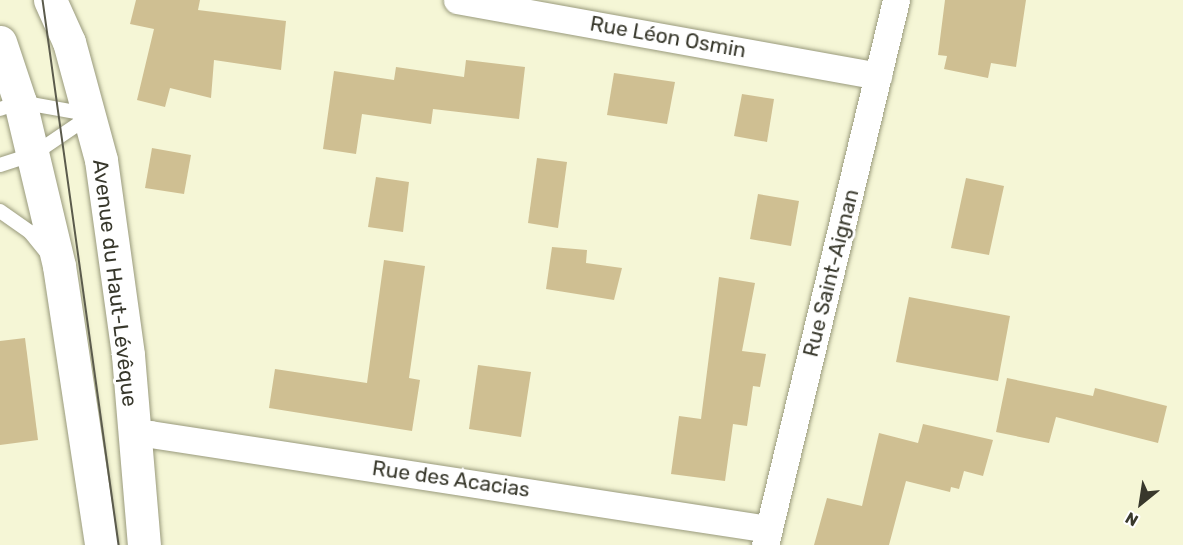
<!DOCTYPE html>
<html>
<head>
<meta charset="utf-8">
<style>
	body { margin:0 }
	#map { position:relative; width:1183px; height:545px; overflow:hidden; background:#f5f6d6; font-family:Rubik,sans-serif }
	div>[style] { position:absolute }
	.building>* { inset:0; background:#cfbf92 }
	.roads { filter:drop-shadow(0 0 2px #999a7c) drop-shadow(0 0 2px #999a7c) }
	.lane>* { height:14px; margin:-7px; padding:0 7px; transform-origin:7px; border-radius:7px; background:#fff }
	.street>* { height:27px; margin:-13.5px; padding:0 13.5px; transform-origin:13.5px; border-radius:13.5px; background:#fff }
	.secondary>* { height:33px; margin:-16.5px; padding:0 16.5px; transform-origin:16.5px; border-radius:16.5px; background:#fff }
	.tram>* { height:1.5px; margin:-0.75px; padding:0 0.75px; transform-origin:0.75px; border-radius:0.75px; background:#5b5b4c }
	span { translate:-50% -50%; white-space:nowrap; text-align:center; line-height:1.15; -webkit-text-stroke:6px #fff; paint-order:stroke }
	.street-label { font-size:21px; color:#38382c }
	.north { position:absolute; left:1111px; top:473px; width:60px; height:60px; -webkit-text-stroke:4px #fff; paint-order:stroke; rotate:210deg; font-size:16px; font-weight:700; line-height:24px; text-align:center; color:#38382c }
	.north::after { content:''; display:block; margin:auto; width:21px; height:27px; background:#38382c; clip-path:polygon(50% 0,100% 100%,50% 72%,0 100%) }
</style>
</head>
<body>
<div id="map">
	<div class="building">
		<div style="clip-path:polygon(136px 0,200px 0,198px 10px,286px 21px,281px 70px,214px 60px,211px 98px,170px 88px,165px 107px,137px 100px,154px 29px,130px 24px)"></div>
		<div style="clip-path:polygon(945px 0,1026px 0,1016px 67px,991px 63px,988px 78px,944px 69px,947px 56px,938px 55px)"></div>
		<div style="clip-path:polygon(466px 60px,525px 67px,519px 119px,433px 109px,431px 124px,362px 114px,356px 154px,323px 149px,334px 71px,394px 80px,396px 67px,464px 77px)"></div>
		<div style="clip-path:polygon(614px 73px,675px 82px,667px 124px,607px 115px)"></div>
		<div style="clip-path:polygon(742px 94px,774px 99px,767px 142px,734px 136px)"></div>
		<div style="clip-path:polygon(152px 148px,191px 155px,184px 194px,145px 188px)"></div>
		<div style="clip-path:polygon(537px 158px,567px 162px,558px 228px,528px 223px)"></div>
		<div style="clip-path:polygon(376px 177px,409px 182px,403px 232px,368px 227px)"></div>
		<div style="clip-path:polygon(966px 178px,1004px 186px,989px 255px,951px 248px)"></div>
		<div style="clip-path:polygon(758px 194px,799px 201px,791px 246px,750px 239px)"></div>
		<div style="clip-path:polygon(552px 247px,587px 250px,586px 263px,622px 268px,614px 300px,546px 289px)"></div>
		<div style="clip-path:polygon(384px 260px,425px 266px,409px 378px,420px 380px,412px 431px,269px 408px,275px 369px,367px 383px)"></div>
		<div style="clip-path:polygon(719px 277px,755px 283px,742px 351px,766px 354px,760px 387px,753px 386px,747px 426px,733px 424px,725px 481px,671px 474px,679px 416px,701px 419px)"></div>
		<div style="clip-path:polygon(909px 297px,1010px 316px,998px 381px,896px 362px)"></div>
		<div style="clip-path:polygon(25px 338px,38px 440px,0 445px,0 341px)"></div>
		<div style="clip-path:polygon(478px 365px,531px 372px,521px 437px,469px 429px)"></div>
		<div style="clip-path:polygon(1007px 378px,1093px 396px,1095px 388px,1167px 406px,1158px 443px,1056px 417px,1049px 443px,996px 432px)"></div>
		<div style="clip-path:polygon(923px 424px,993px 440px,983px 476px,964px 471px,959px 489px,951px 487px,950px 492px,906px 481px,889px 545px,814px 545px,827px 498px,862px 506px,879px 433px,918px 443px)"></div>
	</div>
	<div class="roads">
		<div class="lane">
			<div style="left:0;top:109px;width:21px;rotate:-19deg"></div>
			<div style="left:20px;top:102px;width:67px;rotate:10.3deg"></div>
			<div style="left:0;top:165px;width:36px;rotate:-18deg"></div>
			<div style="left:34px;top:154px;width:68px;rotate:-34.2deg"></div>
			<div style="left:0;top:211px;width:37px;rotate:35deg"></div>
			<div style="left:30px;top:232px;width:27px;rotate:51deg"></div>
		</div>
		<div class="street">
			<div style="left:457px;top:0;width:428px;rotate:10.2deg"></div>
			<div style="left:133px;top:435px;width:17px;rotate:-3deg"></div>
			<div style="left:150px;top:434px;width:626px;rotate:8.73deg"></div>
			<div style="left:765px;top:545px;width:561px;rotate:-76.48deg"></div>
		</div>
		<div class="secondary">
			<div style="left:50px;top:0;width:46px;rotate:65.7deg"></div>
			<div style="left:69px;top:42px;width:122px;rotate:74.8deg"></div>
			<div style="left:101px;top:160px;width:197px;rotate:82.1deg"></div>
			<div style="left:128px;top:355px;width:191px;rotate:85.2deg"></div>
			<div style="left:0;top:42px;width:63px;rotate:71.6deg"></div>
			<div style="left:20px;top:102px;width:169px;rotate:76.6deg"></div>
			<div style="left:59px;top:266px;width:282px;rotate:81.4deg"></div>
		</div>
	</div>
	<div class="tram">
		<div style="left:43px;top:0;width:550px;rotate:82.06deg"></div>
	</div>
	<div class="street-label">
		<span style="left:668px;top:37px;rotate:10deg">Rue Léon Osmin</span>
		<span style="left:831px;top:273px;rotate:-76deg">Rue Saint-Aignan</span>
		<span style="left:115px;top:283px;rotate:83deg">Avenue du Haut-Lévêque</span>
		<span style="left:451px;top:479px;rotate:8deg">Rue des Acacias</span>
	</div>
	<div class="north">N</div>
</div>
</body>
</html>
